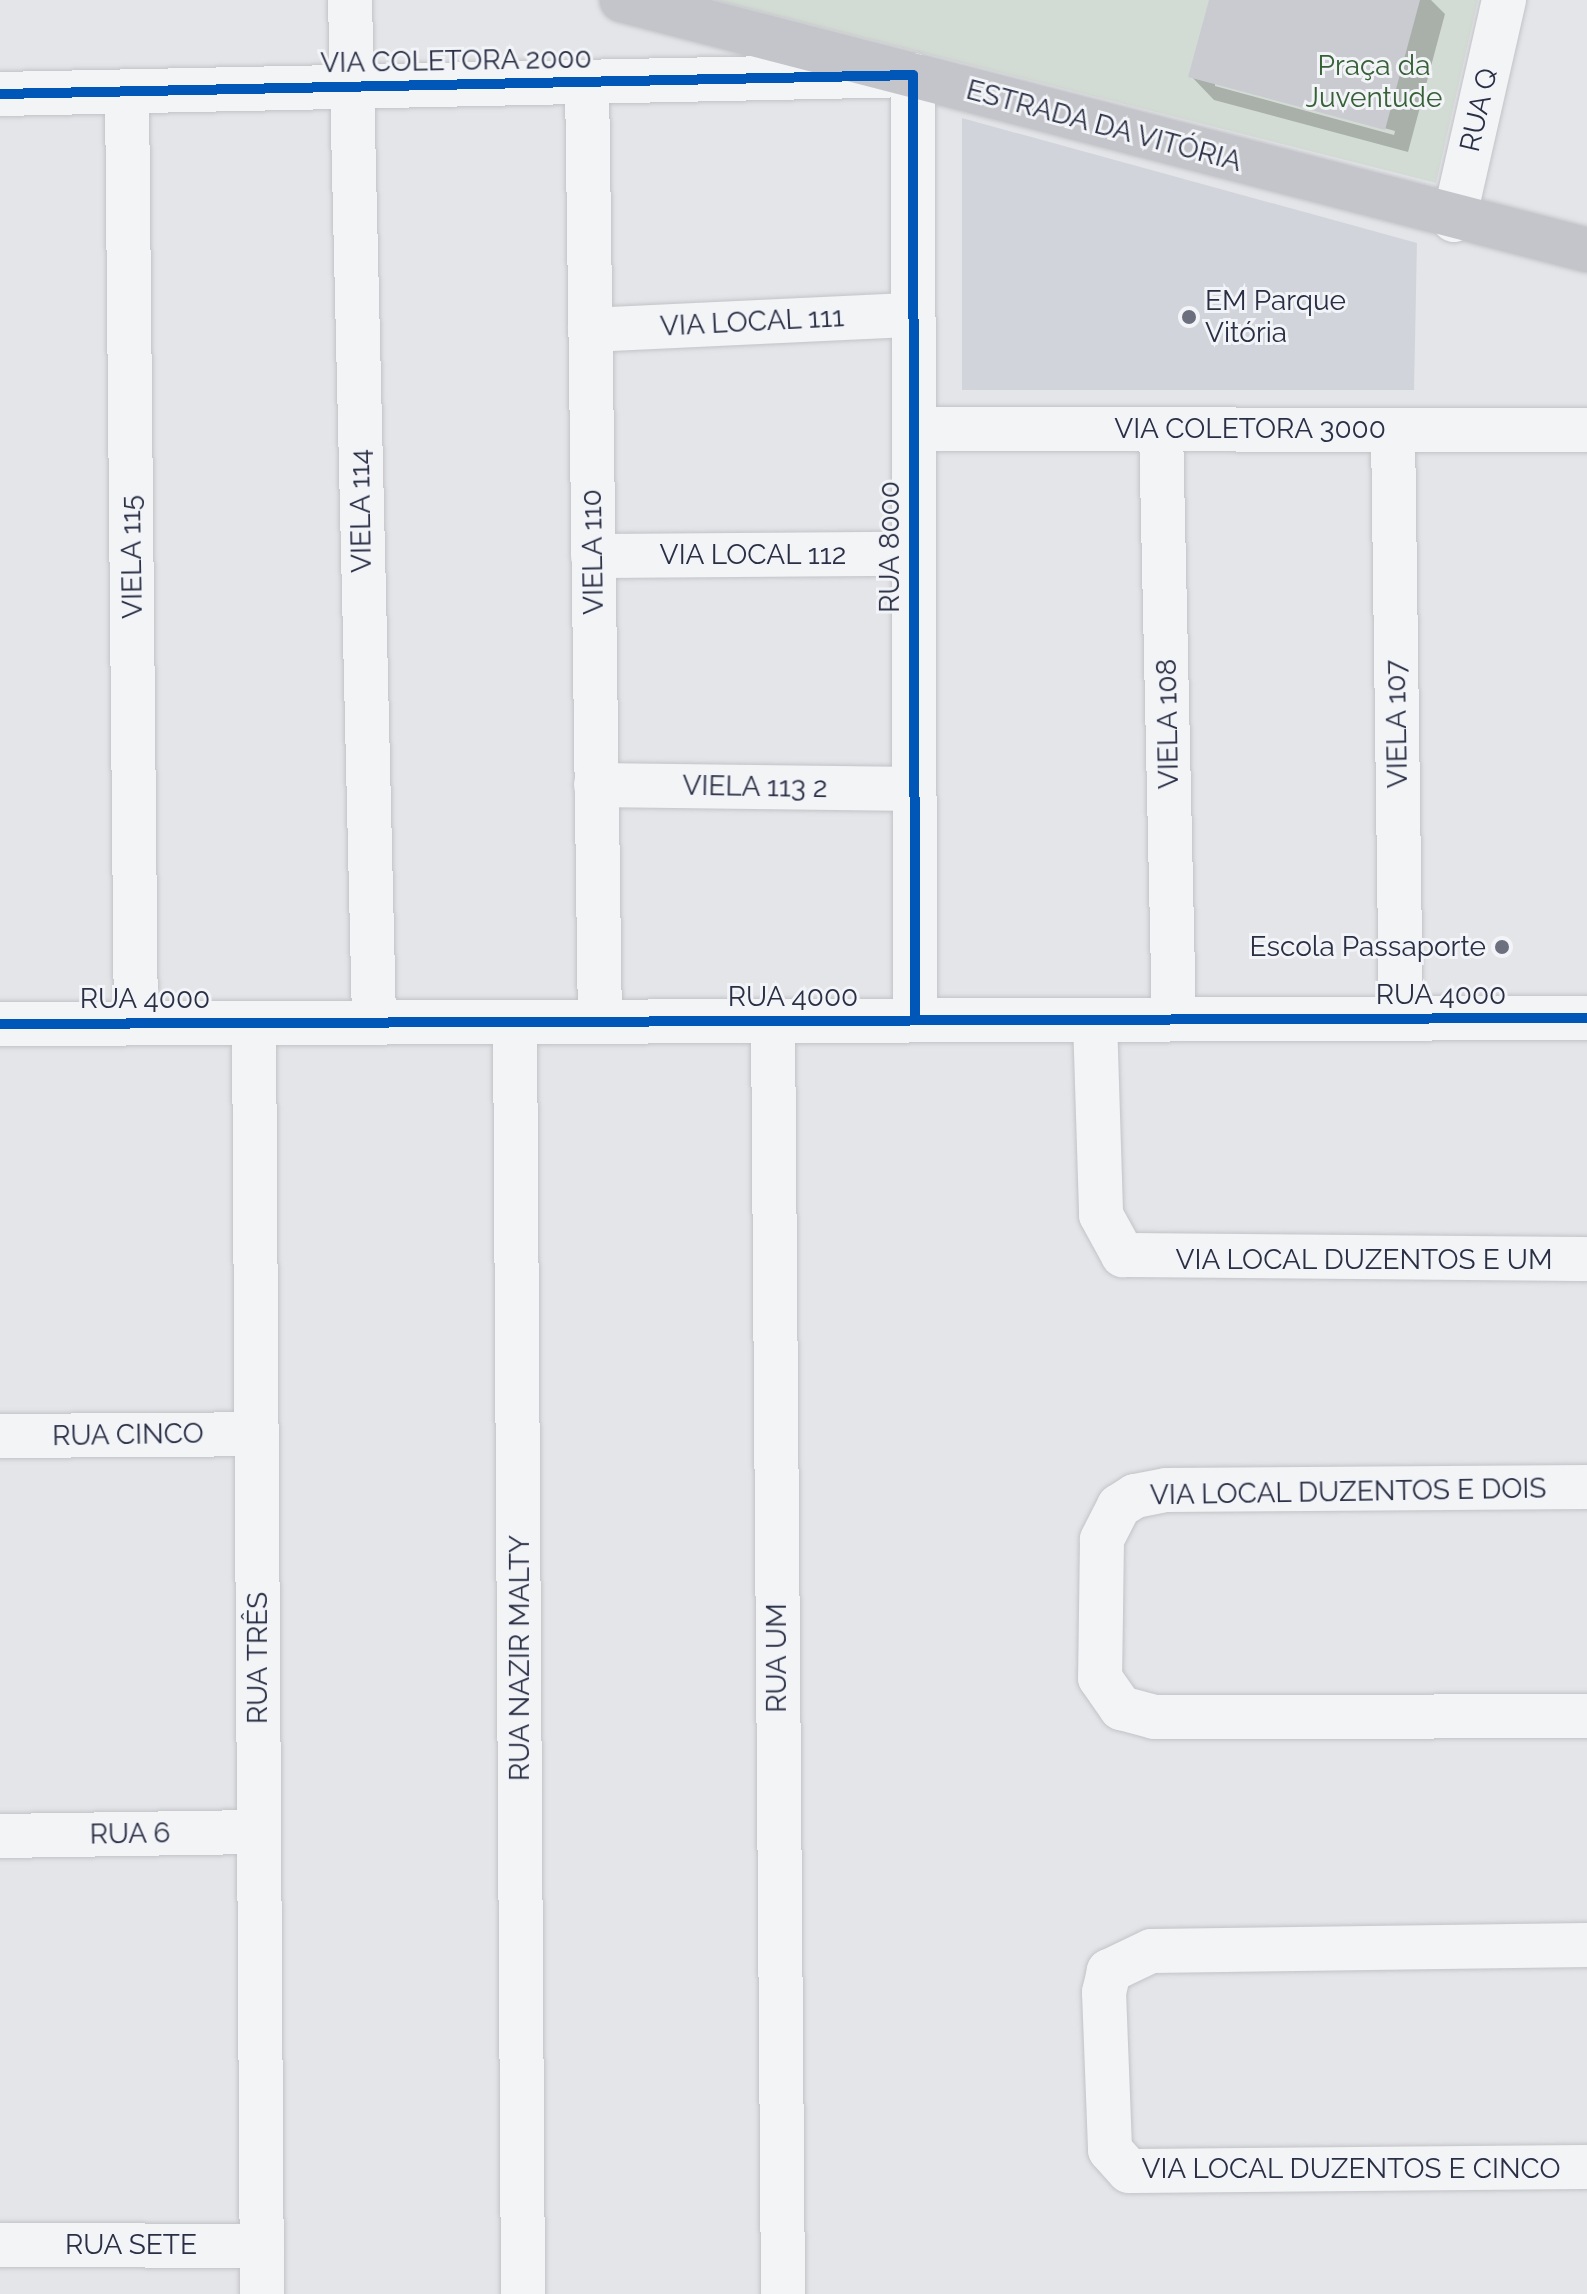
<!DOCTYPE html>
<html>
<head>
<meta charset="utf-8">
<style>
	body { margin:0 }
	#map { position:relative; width:1587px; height:2294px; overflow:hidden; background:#e4e5e9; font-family:Raleway,sans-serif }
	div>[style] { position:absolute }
	.built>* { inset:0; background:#d2d4dc }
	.green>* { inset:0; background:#d3dcd4 }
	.shadow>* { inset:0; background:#0003 }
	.building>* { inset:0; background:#cacbd0 }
	.roads { filter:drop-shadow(0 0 2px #c2c3c7) drop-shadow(0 0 2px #c2c3c7) }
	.minor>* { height:44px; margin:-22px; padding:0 22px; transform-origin:22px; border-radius:22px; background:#f3f4f6 }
	.tertiary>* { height:44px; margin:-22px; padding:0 22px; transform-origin:22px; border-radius:22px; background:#f3f4f6 }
	.secondary>* { height:44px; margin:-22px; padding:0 22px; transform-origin:22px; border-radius:22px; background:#c4c5ca }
	.cycleway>* { height:10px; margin:-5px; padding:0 5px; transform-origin:5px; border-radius:5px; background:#0057b8 }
	.dots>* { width:22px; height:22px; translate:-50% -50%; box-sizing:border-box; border:4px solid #f2f4f8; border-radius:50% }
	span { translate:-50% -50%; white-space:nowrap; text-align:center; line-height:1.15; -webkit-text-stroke:6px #f2f4f8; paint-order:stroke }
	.street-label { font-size:28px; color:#2a2f44 }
	.park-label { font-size:28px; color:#376037 }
	.poi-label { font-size:28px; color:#2a2f44 }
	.left { translate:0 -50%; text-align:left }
	.right { translate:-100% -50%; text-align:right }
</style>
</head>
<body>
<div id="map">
	<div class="built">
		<div style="clip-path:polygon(962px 118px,1417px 243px,1414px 390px,962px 390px)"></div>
	</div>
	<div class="green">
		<div style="clip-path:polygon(714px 0,1478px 0,1436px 183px)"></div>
	</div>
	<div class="shadow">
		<div style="clip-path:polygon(evenodd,1211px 0,1431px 0,1445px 14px,1408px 152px,1214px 100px,1191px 76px,1211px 0,1215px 82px,1395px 131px,1394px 135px,1215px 86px,1215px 82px)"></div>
	</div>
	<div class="building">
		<div style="clip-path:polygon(1209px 0,1420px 0,1385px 130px,1188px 77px)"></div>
	</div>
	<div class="roads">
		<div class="minor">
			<div style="left:350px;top:0;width:1022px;rotate:88.65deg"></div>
			<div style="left:587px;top:82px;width:940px;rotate:89.21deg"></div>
			<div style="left:127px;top:92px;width:931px;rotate:89.45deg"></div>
			<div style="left:0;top:94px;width:913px;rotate:-1.19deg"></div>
			<div style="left:913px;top:75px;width:945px;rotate:89.88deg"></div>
			<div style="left:1454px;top:220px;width:226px;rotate:-77.2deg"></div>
			<div style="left:590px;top:330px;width:323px;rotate:-2.7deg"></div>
			<div style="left:914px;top:429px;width:673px;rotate:0.09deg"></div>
			<div style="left:1161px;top:429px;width:590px;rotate:88.74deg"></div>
			<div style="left:1393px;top:430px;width:589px;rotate:89.22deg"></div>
			<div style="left:593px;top:556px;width:320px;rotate:-0.4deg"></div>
			<div style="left:596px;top:785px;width:318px;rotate:0.7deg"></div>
			<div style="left:1095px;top:1020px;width:195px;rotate:88.2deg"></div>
			<div style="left:1101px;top:1215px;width:46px;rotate:61.2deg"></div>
			<div style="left:1123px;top:1255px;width:464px;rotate:0.5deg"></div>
			<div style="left:773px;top:1021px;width:1273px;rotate:89.55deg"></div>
			<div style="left:515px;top:1022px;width:1272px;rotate:89.64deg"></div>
			<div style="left:254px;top:1023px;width:1271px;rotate:89.64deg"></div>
			<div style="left:0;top:1436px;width:257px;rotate:-0.4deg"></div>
			<div style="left:1587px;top:1487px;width:421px;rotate:179.6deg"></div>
			<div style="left:1166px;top:1490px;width:32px;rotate:169deg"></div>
			<div style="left:1135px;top:1496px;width:19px;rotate:148deg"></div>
			<div style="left:1119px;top:1506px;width:38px;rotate:117deg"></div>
			<div style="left:1102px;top:1540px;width:138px;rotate:90.8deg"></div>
			<div style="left:1100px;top:1678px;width:37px;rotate:55deg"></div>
			<div style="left:1121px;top:1708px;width:34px;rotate:15deg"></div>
			<div style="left:1154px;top:1717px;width:433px;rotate:-0.1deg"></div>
			<div style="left:0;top:1836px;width:259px;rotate:-0.9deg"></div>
			<div style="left:1587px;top:1945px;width:436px;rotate:179.2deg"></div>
			<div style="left:1151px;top:1951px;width:47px;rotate:154.5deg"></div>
			<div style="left:1109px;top:1971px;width:22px;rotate:103deg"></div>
			<div style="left:1104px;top:1992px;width:158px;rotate:87.8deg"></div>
			<div style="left:1110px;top:2150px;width:28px;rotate:48deg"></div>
			<div style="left:1129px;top:2171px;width:458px;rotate:-0.5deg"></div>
			<div style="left:0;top:2245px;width:262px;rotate:0.2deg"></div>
		</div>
		<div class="tertiary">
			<div style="left:0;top:1024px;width:1587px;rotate:-0.22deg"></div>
		</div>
		<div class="secondary">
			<div style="left:622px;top:0;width:997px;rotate:14.52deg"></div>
		</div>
	</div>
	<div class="cycleway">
		<div style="left:0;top:94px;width:913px;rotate:-1.19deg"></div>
		<div style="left:913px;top:75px;width:945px;rotate:89.88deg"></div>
		<div style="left:0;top:1024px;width:1587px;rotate:-0.22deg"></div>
	</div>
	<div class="dots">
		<div style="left:1189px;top:317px;background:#6b6f7e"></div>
		<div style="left:1502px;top:947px;background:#6b6f7e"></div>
	</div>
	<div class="street-label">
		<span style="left:456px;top:61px;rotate:-1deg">VIA COLETORA 2000</span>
		<span style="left:1479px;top:110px;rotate:-77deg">RUA Q</span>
		<span style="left:1104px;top:126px;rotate:15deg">ESTRADA DA VITÓRIA</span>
		<span style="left:752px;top:322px;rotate:-3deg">VIA LOCAL 111</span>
		<span style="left:1250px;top:429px">VIA COLETORA 3000</span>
		<span style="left:361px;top:511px;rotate:-91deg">VIELA 114</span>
		<span style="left:890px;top:547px;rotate:-90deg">RUA 8000</span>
		<span style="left:593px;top:552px;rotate:-91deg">VIELA 110</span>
		<span style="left:753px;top:555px">VIA LOCAL 112</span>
		<span style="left:132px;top:557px;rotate:-91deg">VIELA 115</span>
		<span style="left:1168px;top:724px;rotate:-91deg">VIELA 108</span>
		<span style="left:1397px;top:724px;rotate:-91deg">VIELA 107</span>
		<span style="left:755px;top:787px;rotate:1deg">VIELA 113 2</span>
		<span style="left:1441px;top:995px">RUA 4000</span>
		<span style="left:793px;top:997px">RUA 4000</span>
		<span style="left:145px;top:999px">RUA 4000</span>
		<span style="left:1364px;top:1260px">VIA LOCAL DUZENTOS E UM</span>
		<span style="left:128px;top:1435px;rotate:-1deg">RUA CINCO</span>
		<span style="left:1348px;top:1492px;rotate:-1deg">VIA LOCAL DUZENTOS E DOIS</span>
		<span style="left:258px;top:1658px;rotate:-90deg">RUA TRÊS</span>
		<span style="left:520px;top:1658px;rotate:-90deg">RUA NAZIR MALTY</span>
		<span style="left:777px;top:1658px;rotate:-90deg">RUA UM</span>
		<span style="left:130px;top:1834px;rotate:-1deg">RUA 6</span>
		<span style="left:1351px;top:2169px">VIA LOCAL DUZENTOS E CINCO</span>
		<span style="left:131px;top:2245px">RUA SETE</span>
	</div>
	<div class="park-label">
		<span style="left:1374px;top:82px">Praça da<br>Juventude</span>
	</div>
	<div class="poi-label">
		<span class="left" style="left:1205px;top:317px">EM Parque<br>Vitória</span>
		<span class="right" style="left:1486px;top:947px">Escola Passaporte</span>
	</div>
</div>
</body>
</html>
